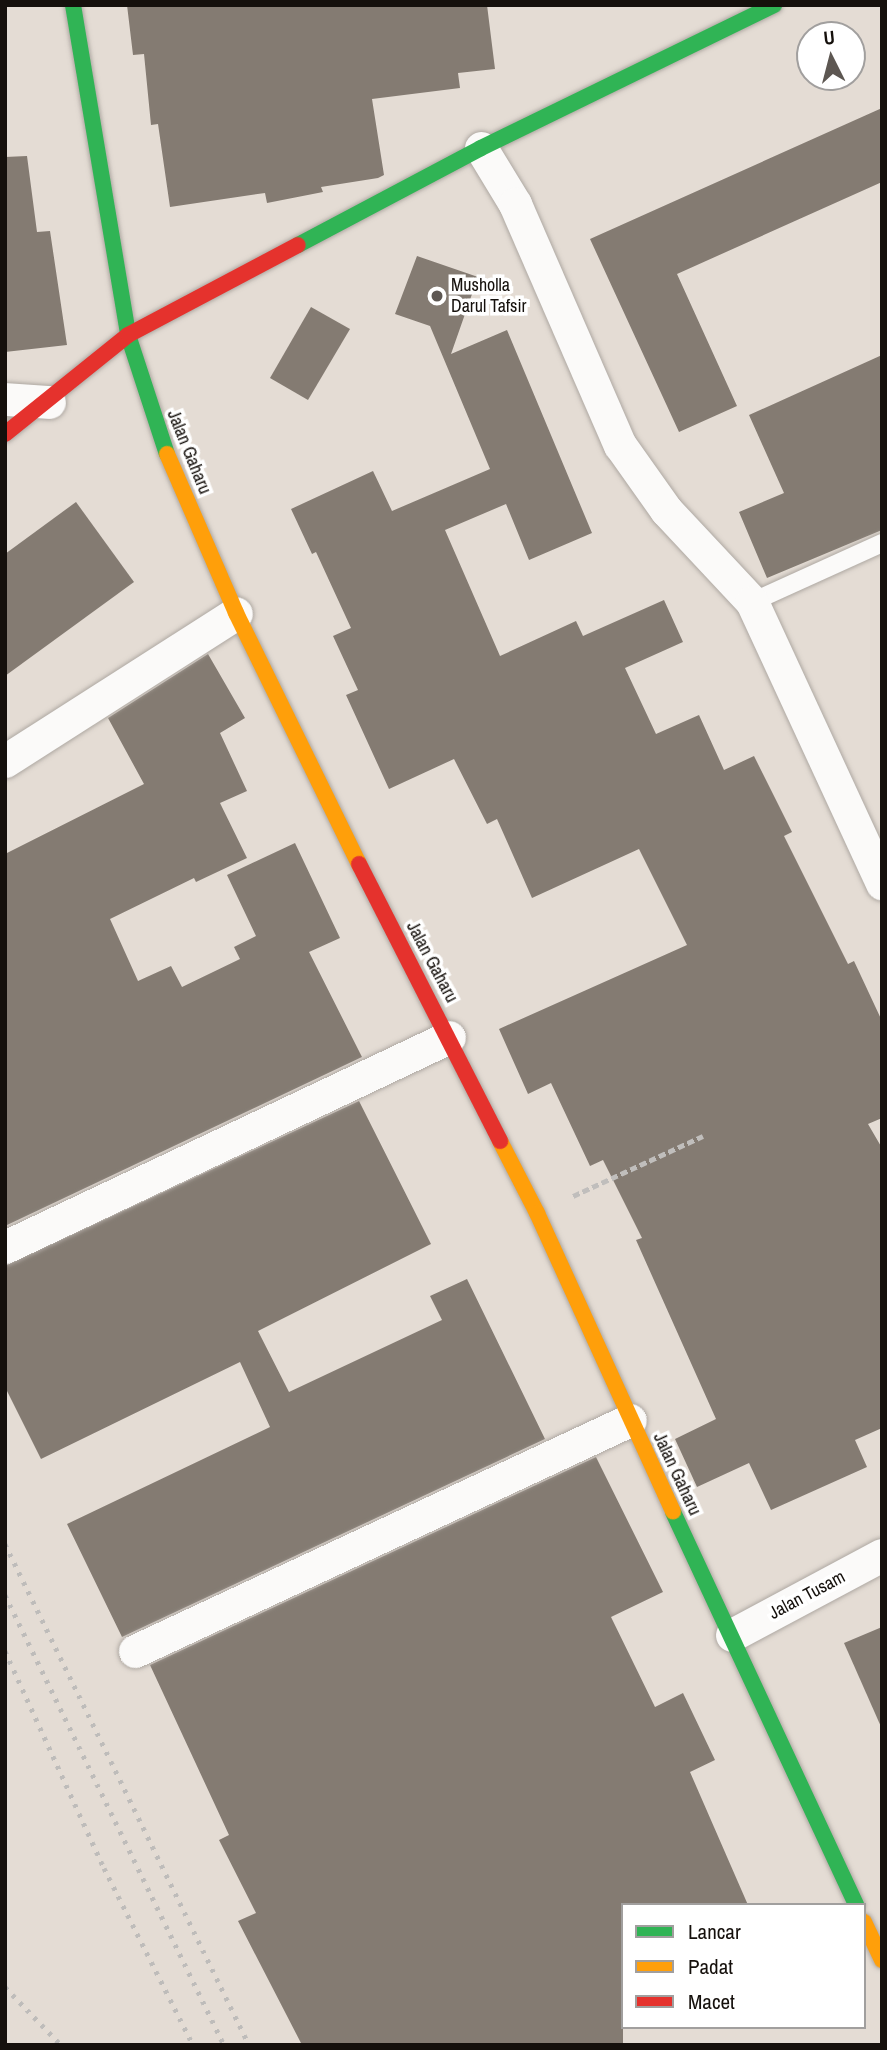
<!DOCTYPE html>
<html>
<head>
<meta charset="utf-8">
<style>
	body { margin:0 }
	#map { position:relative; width:887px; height:2050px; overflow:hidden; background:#e4dcd4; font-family:"Archivo Narrow",sans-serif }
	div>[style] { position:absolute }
	.building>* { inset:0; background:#847b72 }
	.path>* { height:4.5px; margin-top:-2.25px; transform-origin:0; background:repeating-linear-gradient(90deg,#c0bebc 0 7px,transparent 0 10.5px) }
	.roads { filter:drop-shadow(0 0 2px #aea8a2) drop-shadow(0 0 2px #aea8a2) }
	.lane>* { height:18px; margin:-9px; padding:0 9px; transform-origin:9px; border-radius:9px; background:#fbfaf9 }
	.street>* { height:33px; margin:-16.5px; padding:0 16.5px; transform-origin:16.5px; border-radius:16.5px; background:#fbfaf9 }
	.fast>* { height:16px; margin:-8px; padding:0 8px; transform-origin:8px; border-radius:8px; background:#30b455 }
	.slow>* { height:16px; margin:-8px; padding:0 8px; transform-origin:8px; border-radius:8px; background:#ff9f0a }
	.jam>* { height:16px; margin:-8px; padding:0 8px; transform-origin:8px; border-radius:8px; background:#e5322d }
	.rail>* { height:5px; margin-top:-2.5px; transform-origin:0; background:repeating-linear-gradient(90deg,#bebcba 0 3.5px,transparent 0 10.5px) }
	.dots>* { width:19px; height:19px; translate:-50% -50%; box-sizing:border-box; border:4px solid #fff; border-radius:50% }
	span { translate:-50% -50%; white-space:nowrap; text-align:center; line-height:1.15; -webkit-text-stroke:7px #fff; paint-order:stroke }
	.poi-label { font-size:18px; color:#15100c }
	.left { translate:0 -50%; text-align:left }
	.street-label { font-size:18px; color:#15100c }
	.frame { position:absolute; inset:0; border:7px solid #15100c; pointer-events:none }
	.legend { position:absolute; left:621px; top:1903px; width:245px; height:126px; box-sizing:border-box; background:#fff; border:2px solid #a19f9e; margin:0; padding:9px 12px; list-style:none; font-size:21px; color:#15100c }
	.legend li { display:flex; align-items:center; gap:14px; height:35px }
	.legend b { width:35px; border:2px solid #a19f9e }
	.north { position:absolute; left:796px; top:21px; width:70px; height:70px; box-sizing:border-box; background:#fff; border:2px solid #a19f9e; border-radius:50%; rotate:354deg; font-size:19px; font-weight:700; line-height:28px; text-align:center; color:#15100c }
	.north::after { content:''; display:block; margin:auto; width:24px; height:32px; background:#5d5752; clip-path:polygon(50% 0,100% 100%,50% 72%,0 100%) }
</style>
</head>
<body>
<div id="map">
	<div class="building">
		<div style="clip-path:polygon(127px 5px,487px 5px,495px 69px,458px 73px,460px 88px,372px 99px,384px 175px,378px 178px,321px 187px,323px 192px,267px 203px,265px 193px,170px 207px,158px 124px,151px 125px,144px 54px,133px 55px)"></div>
		<div style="clip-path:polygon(882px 108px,882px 182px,677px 274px,737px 406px,679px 432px,590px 239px)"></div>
		<div style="clip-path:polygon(27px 156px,37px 232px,50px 231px,67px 345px,5px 352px,5px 157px)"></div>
		<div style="clip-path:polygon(417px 256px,478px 277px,451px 354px,507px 330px,592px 533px,529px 560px,506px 504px,445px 530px,500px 656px,576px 621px,583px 636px,664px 600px,683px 642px,625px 668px,656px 734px,699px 715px,724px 770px,754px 756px,792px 832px,784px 836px,848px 964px,854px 961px,882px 1021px,882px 1118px,868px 1124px,882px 1148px,882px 1428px,855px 1440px,867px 1467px,771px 1510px,749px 1463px,697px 1487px,675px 1439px,716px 1419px,636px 1240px,642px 1238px,603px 1160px,590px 1166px,551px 1083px,528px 1094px,499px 1029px,687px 945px,639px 849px,532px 898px,497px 819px,487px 824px,454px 759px,389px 789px,346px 695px,358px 690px,333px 636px,351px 628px,316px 552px,312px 554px,291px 509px,373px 471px,392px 511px,490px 469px,430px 326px,395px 314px)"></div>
		<div style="clip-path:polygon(311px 307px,350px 329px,308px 400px,270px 378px)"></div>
		<div style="clip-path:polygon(882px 355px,882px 530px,767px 578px,739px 512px,784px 493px,749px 415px)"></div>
		<div style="clip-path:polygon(76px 502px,134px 582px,5px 676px,5px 554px)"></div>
		<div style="clip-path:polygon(208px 654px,245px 718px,220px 733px,247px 791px,220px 803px,247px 858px,196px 882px,194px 878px,110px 919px,138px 981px,171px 966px,182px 987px,240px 959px,234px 947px,256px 936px,227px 875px,295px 843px,340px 938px,309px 952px,362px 1057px,5px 1226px,5px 854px,144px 784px,108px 718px)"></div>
		<div style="clip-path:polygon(359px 1101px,431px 1244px,258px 1331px,289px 1392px,442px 1320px,430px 1296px,467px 1279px,545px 1439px,122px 1637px,67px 1524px,270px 1427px,240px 1362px,41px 1459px,5px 1387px,5px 1266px)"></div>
		<div style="clip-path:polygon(596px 1457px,663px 1592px,611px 1617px,655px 1707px,683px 1693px,715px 1760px,690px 1772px,748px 1905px,623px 1905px,623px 2045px,302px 2045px,238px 1921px,256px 1913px,219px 1840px,229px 1835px,150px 1665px)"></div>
		<div style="clip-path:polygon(882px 1627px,882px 1729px,844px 1643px)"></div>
	</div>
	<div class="path">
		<div style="left:573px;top:1196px;width:143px;rotate:-24.8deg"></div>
	</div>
	<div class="roads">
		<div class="lane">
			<div style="left:752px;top:602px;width:143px;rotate:-24.4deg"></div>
		</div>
		<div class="street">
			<div style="left:481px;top:148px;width:66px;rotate:58.7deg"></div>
			<div style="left:515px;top:204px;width:263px;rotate:66.5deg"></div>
			<div style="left:620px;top:445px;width:80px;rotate:54.7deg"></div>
			<div style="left:666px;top:510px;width:126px;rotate:46.9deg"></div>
			<div style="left:752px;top:602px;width:310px;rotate:65.2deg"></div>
			<div style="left:5px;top:399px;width:44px;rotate:3.9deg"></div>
			<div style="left:5px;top:761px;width:274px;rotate:-32.6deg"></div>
			<div style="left:5px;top:1247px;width:491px;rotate:-25.3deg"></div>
			<div style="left:732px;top:1635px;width:170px;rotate:-28.1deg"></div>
			<div style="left:135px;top:1651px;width:546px;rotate:-25.02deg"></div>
		</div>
		<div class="fast">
			<div style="left:73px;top:5px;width:335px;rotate:80.5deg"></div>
			<div style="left:128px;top:335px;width:125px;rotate:71.9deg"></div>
			<div style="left:298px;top:245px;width:207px;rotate:-27.9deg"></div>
			<div style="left:481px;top:148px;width:326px;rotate:-26deg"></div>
			<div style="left:673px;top:1512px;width:434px;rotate:65deg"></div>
		</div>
		<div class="slow">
			<div style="left:167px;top:454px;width:173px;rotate:66.5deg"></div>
			<div style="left:236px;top:613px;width:280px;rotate:63.9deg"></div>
			<div style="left:500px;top:1141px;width:81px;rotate:62.8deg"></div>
			<div style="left:537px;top:1213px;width:328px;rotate:65.5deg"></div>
			<div style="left:864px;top:1922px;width:42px;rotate:64.7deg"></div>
		</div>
		<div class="jam">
			<div style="left:5px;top:434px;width:158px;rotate:-38.8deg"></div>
			<div style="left:128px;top:335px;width:192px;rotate:-27.9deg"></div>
			<div style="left:359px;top:864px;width:311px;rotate:63deg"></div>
		</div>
	</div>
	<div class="rail">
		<div style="left:5px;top:1544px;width:557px;rotate:64.03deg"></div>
		<div style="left:5px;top:1595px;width:500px;rotate:64.05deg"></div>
		<div style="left:5px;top:1651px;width:239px;rotate:65.5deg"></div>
		<div style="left:104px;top:1868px;width:198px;rotate:63.3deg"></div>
		<div style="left:5px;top:1987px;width:81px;rotate:46deg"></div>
	</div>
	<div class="dots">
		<div style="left:437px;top:296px;background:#5d5752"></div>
	</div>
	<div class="poi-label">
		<span class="left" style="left:451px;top:296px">Musholla<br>Darul Tafsir</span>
	</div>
	<div class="street-label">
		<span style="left:189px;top:452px;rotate:68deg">Jalan Gaharu</span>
		<span style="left:432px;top:962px;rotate:62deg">Jalan Gaharu</span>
		<span style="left:677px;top:1474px;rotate:65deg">Jalan Gaharu</span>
		<span style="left:807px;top:1595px;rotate:-28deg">Jalan Tusam</span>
	</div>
	<div class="frame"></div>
	<ul class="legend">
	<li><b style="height:9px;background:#30b455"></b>Lancar</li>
	<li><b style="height:9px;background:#ff9f0a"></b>Padat</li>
	<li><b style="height:9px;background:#e5322d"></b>Macet</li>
	</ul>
	<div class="north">U</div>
</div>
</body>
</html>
